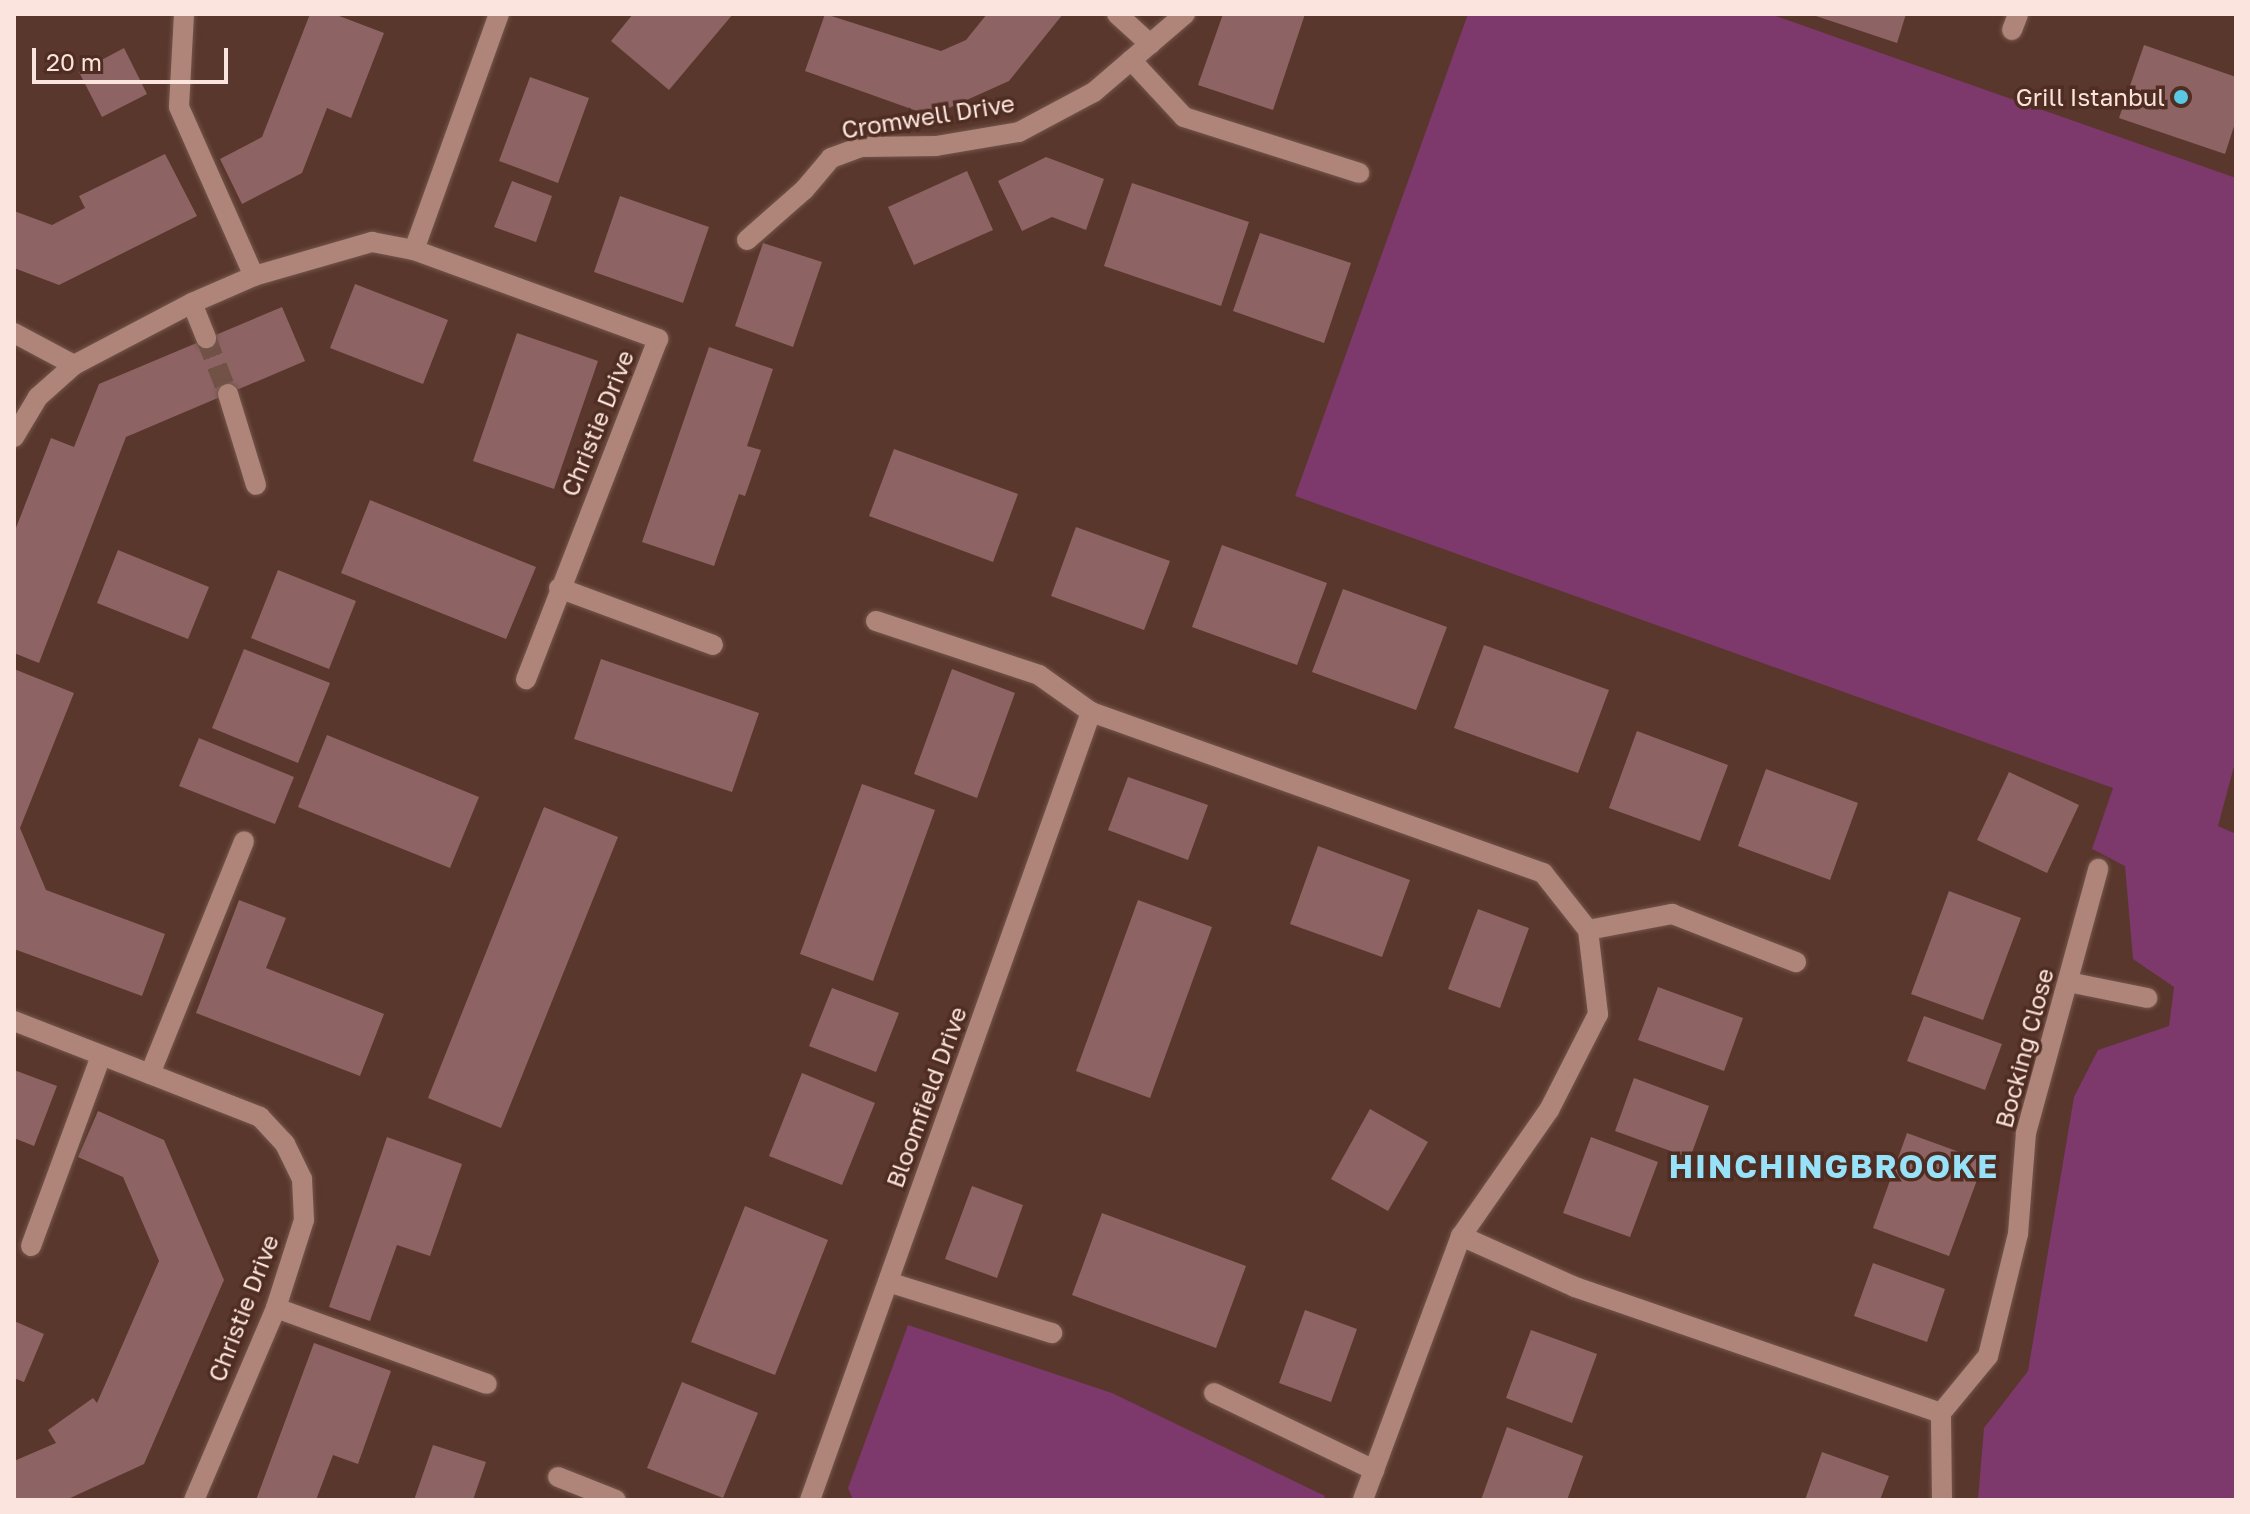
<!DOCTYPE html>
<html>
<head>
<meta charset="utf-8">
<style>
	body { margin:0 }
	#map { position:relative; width:2250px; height:1514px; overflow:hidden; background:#5a372c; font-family:"Golos Text",sans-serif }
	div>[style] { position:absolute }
	.green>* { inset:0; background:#7d386c }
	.building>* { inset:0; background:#8d6364 }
	.minor-tunnel>* { height:20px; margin-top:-10px; transform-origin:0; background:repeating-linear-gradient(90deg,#725147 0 20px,transparent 0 30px) }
	.roads { filter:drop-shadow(0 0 2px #73554c) drop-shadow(0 0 2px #73554c) }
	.minor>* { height:20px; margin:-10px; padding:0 10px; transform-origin:10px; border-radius:10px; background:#ae8578 }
	.dots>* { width:22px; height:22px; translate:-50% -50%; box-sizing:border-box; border:4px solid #4f2d22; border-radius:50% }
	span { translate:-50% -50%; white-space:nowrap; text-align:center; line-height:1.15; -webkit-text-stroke:7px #4f2d22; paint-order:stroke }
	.poi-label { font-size:24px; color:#fbe4dd }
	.right { translate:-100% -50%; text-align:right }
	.street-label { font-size:24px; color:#fbe4dd }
	.district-label { font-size:32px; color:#97e2f8; font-weight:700; letter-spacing:2px }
	.frame { position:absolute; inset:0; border:16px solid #fbe4dd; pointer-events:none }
	.scale { position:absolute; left:32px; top:48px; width:196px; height:36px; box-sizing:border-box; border:4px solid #fbe4dd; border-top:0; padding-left:10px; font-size:24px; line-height:28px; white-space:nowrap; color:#fbe4dd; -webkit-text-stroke:6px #4f2d22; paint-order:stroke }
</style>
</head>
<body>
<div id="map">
	<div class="green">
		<div style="clip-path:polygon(1468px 14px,1770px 14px,2236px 178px,2236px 759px,2218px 826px,2236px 834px,2236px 1500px,1978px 1500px,1984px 1428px,2028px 1371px,2074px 1097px,2098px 1050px,2169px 1026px,2174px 987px,2133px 959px,2125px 866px,2092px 849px,2113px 788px,1295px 496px)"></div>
		<div style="clip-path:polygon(908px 1325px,1112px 1393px,1325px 1496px,1323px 1500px,853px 1500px,848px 1488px)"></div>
	</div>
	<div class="building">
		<div style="clip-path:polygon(310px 14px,334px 14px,384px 33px,351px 118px,327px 108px,302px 173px,242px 204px,220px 159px,262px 137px)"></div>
		<div style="clip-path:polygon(633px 14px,733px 14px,669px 90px,611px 41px)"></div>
		<div style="clip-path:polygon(825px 14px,941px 51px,966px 40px,987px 14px,1063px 14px,1009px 81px,931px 116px,805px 71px)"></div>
		<div style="clip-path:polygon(1223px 14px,1305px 14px,1273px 110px,1198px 85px)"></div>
		<div style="clip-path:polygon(1810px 14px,1906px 14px,1897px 43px)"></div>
		<div style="clip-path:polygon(2144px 45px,2236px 77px,2236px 120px,2225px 154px,2119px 118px)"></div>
		<div style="clip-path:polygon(124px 48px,147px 94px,102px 117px,79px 72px)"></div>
		<div style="clip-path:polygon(530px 77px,589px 98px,558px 183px,499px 161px)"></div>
		<div style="clip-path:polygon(165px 154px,197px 216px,59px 285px,14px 268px,14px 211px,52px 225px,85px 208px,79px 196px)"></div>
		<div style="clip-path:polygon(1046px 157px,1104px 179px,1086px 230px,1052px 217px,1022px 231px,998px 181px)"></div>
		<div style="clip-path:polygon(967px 171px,993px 230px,914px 265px,888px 207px)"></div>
		<div style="clip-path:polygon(512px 181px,552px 196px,536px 242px,494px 227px)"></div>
		<div style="clip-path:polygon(1132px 183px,1249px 222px,1221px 306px,1104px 266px)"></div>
		<div style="clip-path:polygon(620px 196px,709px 227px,683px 303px,594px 272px)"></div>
		<div style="clip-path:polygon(1260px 233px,1351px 263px,1324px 343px,1233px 311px)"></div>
		<div style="clip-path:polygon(763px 243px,822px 262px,793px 347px,735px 326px)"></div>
		<div style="clip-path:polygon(355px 284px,448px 320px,423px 384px,330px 348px)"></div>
		<div style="clip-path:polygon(282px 307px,305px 361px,126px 437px,39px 663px,14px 653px,14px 533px,51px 438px,74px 447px,99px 384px)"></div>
		<div style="clip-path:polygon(517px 333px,598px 361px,554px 489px,473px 461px)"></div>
		<div style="clip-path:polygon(709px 347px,773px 369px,747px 446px,761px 450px,745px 496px,739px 494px,714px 566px,642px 542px)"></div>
		<div style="clip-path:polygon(894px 449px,1018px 494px,993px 562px,869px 516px)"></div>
		<div style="clip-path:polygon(370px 500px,536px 567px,506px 639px,341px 573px)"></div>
		<div style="clip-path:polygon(1076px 527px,1170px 561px,1144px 630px,1051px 596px)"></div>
		<div style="clip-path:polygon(1222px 545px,1327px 583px,1297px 665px,1192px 627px)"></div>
		<div style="clip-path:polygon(118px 550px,209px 587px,188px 639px,97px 603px)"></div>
		<div style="clip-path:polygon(278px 570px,356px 601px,329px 669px,251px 638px)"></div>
		<div style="clip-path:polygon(1343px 589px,1447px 627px,1416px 710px,1312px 672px)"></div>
		<div style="clip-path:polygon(1484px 645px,1609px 690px,1578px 773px,1454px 728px)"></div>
		<div style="clip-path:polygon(244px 649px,330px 683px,298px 763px,212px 728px)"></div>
		<div style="clip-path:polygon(601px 659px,759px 713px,732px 792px,574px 739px)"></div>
		<div style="clip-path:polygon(14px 669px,74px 693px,20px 828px,46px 890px,165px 934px,142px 996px,14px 949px)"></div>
		<div style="clip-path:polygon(952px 669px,1015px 693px,977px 798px,914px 774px)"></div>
		<div style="clip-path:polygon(1637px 731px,1728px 765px,1700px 841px,1609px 808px)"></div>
		<div style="clip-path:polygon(327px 735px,479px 797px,450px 868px,298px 807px)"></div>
		<div style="clip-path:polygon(199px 738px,294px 777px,275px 824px,179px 786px)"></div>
		<div style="clip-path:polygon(1766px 769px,1858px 803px,1830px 880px,1738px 846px)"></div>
		<div style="clip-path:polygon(2009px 772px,2079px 805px,2047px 873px,1977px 840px)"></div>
		<div style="clip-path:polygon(1128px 777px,1208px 805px,1188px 860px,1108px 830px)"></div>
		<div style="clip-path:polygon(862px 784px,935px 810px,873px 981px,800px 954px)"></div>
		<div style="clip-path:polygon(544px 807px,618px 837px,501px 1128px,428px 1098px)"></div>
		<div style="clip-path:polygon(1318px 846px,1410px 880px,1382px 957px,1290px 924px)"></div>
		<div style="clip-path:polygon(1949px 891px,2021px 918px,1983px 1020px,1911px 994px)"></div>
		<div style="clip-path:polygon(239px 900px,286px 918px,266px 968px,384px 1014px,360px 1076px,196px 1013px)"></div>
		<div style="clip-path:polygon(1138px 900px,1212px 927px,1150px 1098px,1076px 1071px)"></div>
		<div style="clip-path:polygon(1478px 909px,1529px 928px,1500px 1008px,1448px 989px)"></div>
		<div style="clip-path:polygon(1658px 987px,1743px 1018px,1724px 1071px,1638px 1040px)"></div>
		<div style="clip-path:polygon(832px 988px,899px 1013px,876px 1072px,809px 1046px)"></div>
		<div style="clip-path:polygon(1924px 1016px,2002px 1044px,1985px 1090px,1907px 1061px)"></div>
		<div style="clip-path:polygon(14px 1070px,57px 1086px,34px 1146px,14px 1138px)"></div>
		<div style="clip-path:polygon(802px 1073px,875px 1103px,842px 1185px,769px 1156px)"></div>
		<div style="clip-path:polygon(1634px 1078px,1709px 1106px,1690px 1158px,1615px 1131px)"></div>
		<div style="clip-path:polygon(1370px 1109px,1428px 1142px,1388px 1211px,1331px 1179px)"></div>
		<div style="clip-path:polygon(98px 1111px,164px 1140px,224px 1280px,144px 1464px,66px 1500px,14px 1500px,14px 1461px,56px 1443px,48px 1430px,93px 1398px,97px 1403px,159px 1261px,123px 1177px,78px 1157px)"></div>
		<div style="clip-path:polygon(1907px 1133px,1984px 1161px,1949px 1256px,1873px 1228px)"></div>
		<div style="clip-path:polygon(387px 1137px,462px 1164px,430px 1256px,397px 1245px,370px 1321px,329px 1307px)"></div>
		<div style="clip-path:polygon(1591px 1137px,1658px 1162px,1630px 1237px,1563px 1213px)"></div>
		<div style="clip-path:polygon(972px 1186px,1023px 1205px,997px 1278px,945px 1259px)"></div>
		<div style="clip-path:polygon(745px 1206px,828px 1240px,775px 1375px,691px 1342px)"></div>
		<div style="clip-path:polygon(1102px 1213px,1246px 1266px,1216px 1348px,1072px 1295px)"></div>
		<div style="clip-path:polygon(1873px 1263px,1945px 1289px,1927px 1342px,1854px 1316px)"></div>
		<div style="clip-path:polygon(1305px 1310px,1357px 1329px,1331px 1402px,1279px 1383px)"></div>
		<div style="clip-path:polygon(14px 1321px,44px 1334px,24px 1382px,14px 1378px)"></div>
		<div style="clip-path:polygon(1531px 1330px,1597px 1354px,1572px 1423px,1506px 1398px)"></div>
		<div style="clip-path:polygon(314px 1343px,391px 1371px,358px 1464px,333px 1455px,316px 1500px,256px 1500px)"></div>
		<div style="clip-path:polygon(682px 1382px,758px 1413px,723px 1498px,647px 1468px)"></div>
		<div style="clip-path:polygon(1507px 1427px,1583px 1456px,1567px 1500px,1481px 1500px)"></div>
		<div style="clip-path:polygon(433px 1445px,486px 1462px,473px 1500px,414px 1500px)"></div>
		<div style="clip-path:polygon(1822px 1452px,1889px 1476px,1880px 1500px,1805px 1500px)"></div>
	</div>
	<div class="minor-tunnel">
		<div style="left:206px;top:338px;width:60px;rotate:68.6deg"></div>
	</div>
	<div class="roads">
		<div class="minor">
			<div style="left:184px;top:14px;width:93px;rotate:93.1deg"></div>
			<div style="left:179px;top:107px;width:185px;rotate:66.1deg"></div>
			<div style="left:1117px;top:14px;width:45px;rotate:42.3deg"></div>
			<div style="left:2012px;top:30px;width:17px;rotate:-69deg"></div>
			<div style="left:1131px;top:60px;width:78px;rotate:47.1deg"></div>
			<div style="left:1184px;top:117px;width:184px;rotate:17.7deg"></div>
			<div style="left:747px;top:240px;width:76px;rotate:-41.3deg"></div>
			<div style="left:804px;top:190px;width:42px;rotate:-49.8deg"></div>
			<div style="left:831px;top:158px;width:33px;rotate:-20deg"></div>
			<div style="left:862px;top:147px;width:74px;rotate:-0.8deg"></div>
			<div style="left:936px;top:146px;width:84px;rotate:-9.6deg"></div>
			<div style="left:1019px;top:132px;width:85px;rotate:-28.1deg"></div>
			<div style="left:1094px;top:92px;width:120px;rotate:-40.6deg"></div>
			<div style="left:414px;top:250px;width:260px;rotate:20deg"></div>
			<div style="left:658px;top:339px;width:365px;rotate:111.2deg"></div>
			<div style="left:192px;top:303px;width:38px;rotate:68deg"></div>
			<div style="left:14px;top:333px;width:68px;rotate:28.1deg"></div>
			<div style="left:228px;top:394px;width:95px;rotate:72.9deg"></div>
			<div style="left:14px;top:437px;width:47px;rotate:-59deg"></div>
			<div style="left:38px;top:397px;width:48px;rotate:-41.6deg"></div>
			<div style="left:74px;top:365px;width:133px;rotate:-27.7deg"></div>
			<div style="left:192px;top:303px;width:68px;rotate:-23.5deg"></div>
			<div style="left:254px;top:276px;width:123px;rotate:-16.1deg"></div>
			<div style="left:372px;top:242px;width:43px;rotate:10.8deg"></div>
			<div style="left:414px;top:250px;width:251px;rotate:-70.2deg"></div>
			<div style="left:559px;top:588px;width:164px;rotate:20.3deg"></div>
			<div style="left:876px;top:621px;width:172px;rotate:18.3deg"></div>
			<div style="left:1039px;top:675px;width:64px;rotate:35.4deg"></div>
			<div style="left:1588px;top:930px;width:86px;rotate:-10.8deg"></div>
			<div style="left:1672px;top:914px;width:133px;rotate:21.2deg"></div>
			<div style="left:2068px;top:982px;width:81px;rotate:11.4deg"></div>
			<div style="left:14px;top:1021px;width:264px;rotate:21.3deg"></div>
			<div style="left:260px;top:1117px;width:37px;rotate:47deg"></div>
			<div style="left:285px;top:1144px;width:39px;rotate:64deg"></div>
			<div style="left:302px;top:1179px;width:41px;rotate:87.2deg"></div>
			<div style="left:304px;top:1220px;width:92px;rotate:107.7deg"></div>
			<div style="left:276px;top:1308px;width:209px;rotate:113.1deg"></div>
			<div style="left:150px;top:1074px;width:251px;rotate:-68deg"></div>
			<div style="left:1461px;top:1236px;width:125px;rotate:24.1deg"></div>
			<div style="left:1575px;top:1287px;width:387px;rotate:19deg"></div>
			<div style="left:31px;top:1246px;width:202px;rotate:-69.8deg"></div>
			<div style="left:888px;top:1282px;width:172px;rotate:17.3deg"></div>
			<div style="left:276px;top:1308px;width:224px;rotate:19.8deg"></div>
			<div style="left:1214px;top:1393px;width:178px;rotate:25.7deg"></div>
			<div style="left:558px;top:1477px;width:62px;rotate:21.6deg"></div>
			<div style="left:810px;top:1500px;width:837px;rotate:-70.37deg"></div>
			<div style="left:1091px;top:712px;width:480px;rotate:19.6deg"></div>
			<div style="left:1543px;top:873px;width:73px;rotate:51.7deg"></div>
			<div style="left:1588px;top:930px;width:85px;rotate:83.2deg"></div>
			<div style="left:1598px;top:1014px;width:108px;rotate:117deg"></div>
			<div style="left:1549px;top:1110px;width:154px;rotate:124.9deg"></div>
			<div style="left:1461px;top:1236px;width:282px;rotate:110.4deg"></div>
			<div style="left:1942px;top:1500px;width:87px;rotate:-90.7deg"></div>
			<div style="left:1941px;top:1413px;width:74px;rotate:-50.5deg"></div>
			<div style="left:1988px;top:1356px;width:126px;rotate:-76.2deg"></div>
			<div style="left:2018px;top:1234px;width:101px;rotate:-85.5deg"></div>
			<div style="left:2026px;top:1133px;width:274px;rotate:-74.7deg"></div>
		</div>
	</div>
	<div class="dots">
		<div style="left:2181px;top:97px;background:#5ac8e5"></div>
	</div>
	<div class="poi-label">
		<span class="right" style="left:2165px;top:97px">Grill Istanbul</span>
	</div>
	<div class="street-label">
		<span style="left:928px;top:116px;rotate:-9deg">Cromwell Drive</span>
		<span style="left:597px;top:423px;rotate:-68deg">Christie Drive</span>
		<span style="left:2024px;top:1048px;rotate:-75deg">Bocking Close</span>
		<span style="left:926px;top:1097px;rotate:-70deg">Bloomfield Drive</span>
		<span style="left:243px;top:1308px;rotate:-69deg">Christie Drive</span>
	</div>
	<div class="district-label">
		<span style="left:1834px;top:1166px">HINCHINGBROOKE</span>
	</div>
	<div class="frame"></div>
	<div class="scale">20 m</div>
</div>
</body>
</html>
